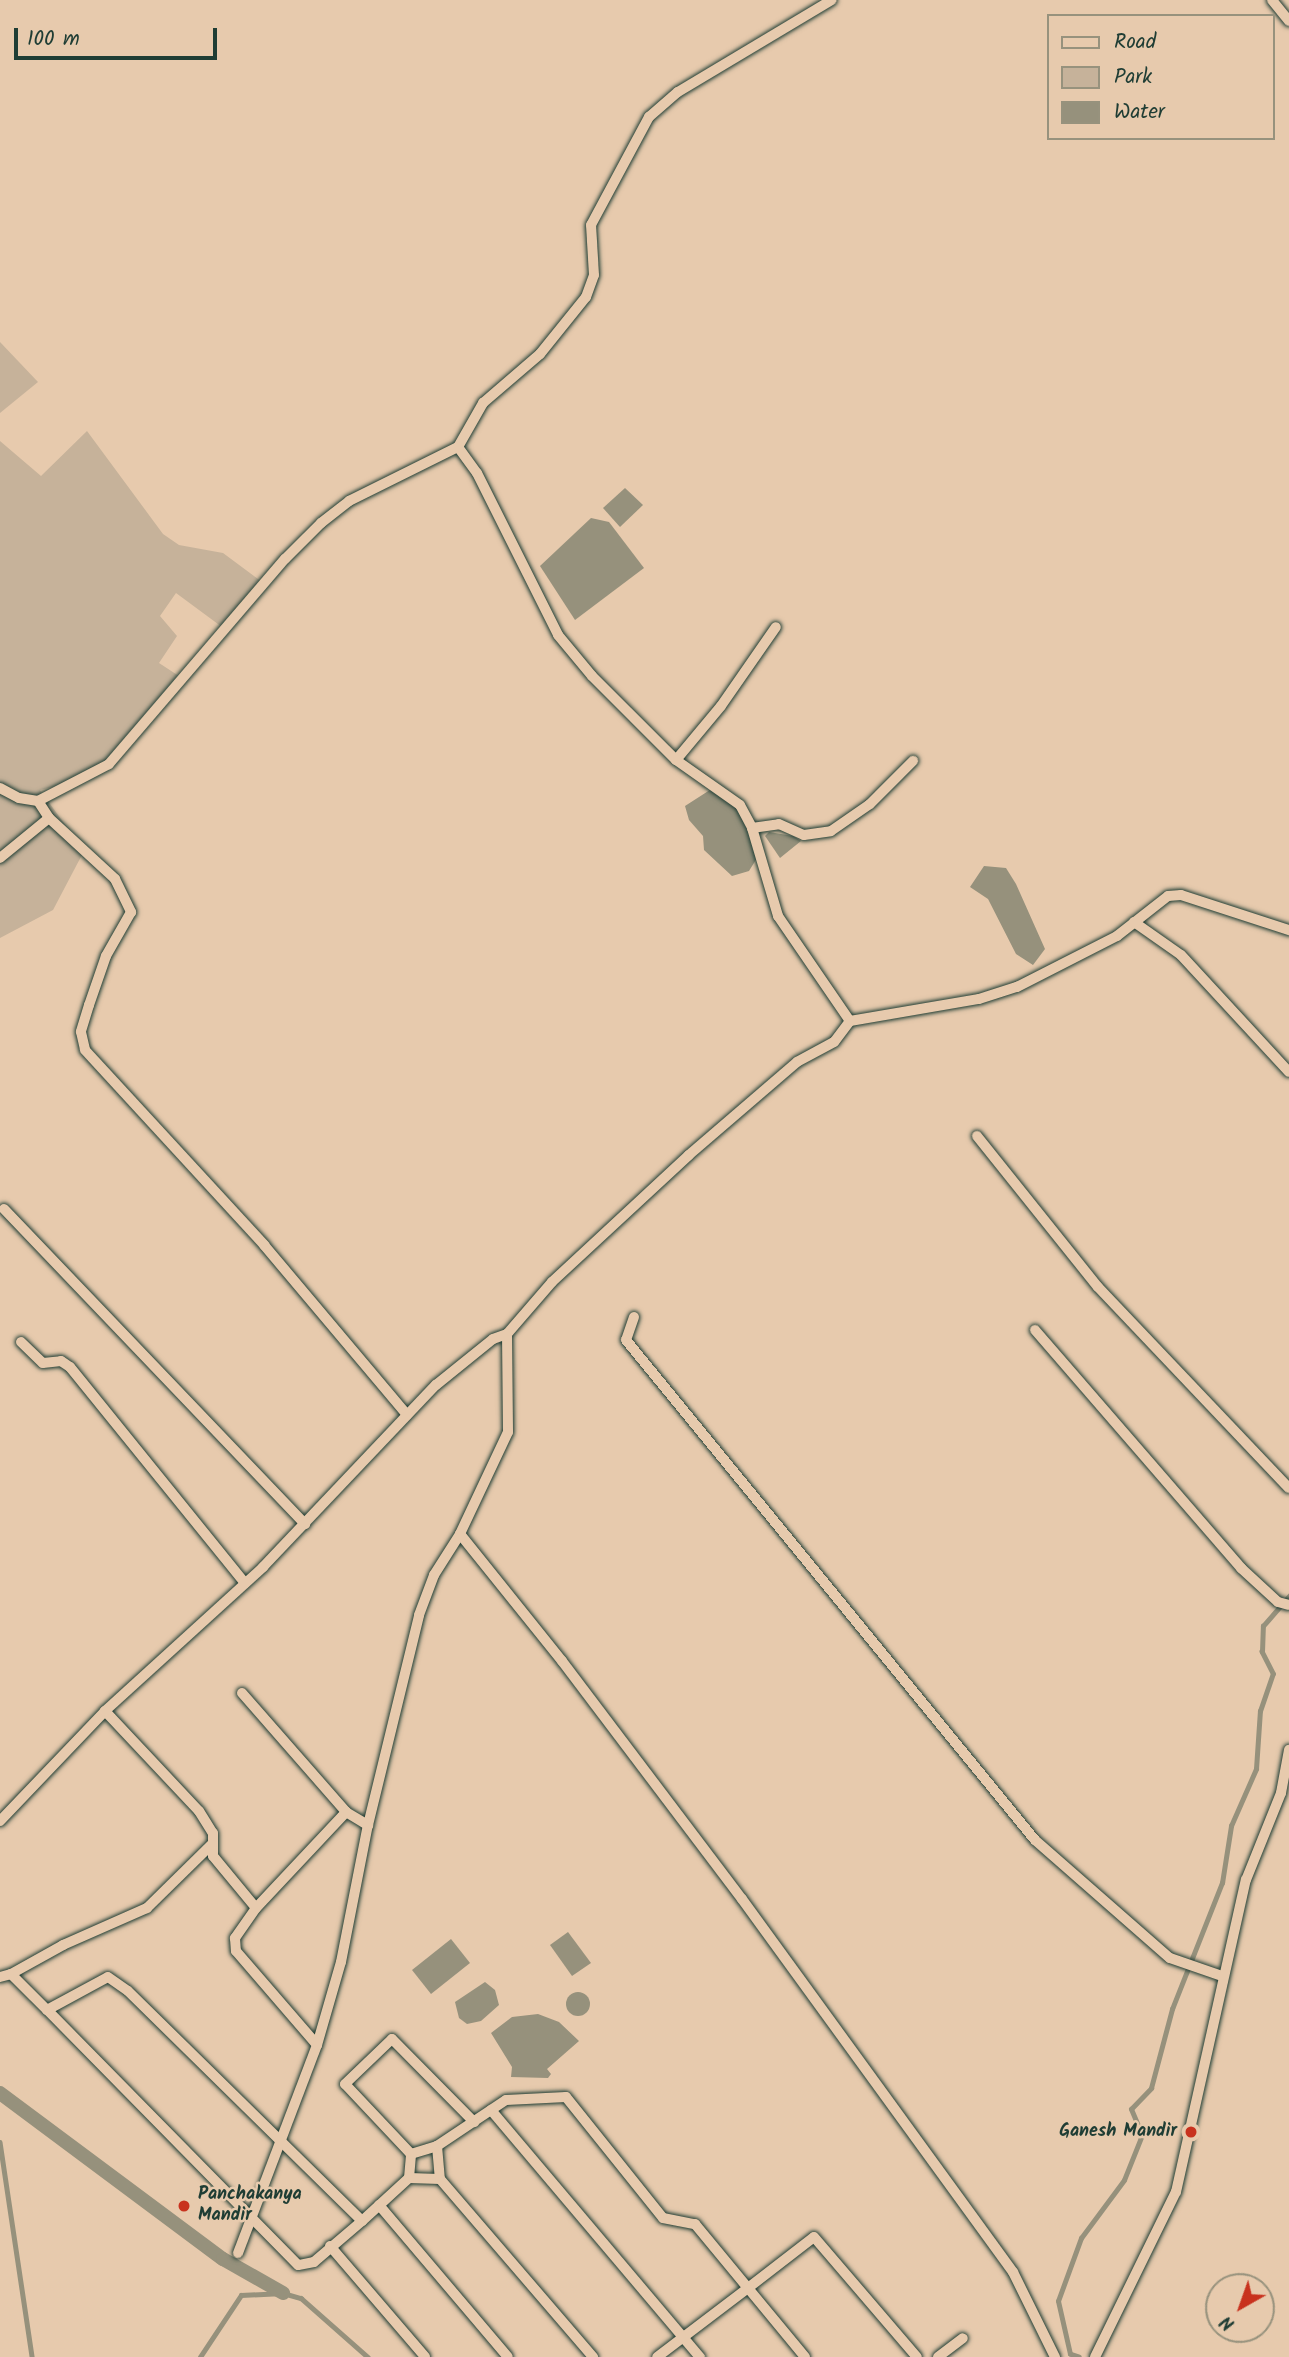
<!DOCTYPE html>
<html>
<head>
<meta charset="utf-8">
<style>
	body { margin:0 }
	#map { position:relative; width:1289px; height:2357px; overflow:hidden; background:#e7caad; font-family:Kalam,sans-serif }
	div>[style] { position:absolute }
	.green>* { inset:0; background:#c6b29a }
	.water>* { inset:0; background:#96917c }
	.round { border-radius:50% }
	.stream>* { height:4.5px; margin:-2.25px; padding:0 2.25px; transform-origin:2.25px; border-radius:2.25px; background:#96917c }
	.canal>* { height:14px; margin:-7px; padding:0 7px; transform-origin:7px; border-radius:7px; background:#96917c }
	.roads { filter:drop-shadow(0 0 2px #1f3d34) drop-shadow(0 0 2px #1f3d34) }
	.minor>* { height:10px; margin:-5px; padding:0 5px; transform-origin:5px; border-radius:5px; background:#e7caad }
	.dots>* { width:19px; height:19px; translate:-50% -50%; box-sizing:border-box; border:4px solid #e7caad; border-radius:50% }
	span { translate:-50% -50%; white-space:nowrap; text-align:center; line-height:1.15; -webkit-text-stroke:5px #e7caad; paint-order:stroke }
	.poi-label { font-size:18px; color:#1f3d34; font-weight:700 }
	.right { translate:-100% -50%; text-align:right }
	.left { translate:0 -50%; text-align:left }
	.legend { position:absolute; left:1047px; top:14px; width:228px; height:126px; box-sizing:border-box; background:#e7caad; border:2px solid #97927d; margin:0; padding:9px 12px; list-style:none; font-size:21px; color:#1f3d34 }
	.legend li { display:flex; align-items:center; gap:14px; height:35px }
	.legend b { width:35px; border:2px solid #97927d }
	.north { position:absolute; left:1205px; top:2273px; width:70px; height:70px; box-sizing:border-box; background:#e7caad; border:2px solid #97927d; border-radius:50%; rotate:220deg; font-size:19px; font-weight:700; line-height:28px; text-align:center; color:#1f3d34 }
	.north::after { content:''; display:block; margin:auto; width:24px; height:32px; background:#c8321e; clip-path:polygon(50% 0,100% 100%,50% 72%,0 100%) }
	.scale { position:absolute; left:14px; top:28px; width:203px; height:32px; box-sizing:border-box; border:4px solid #1f3d34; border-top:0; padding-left:9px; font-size:21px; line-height:24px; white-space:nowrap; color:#1f3d34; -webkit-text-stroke:5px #e7caad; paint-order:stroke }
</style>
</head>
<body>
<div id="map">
	<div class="green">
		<div style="clip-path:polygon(0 342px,38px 382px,0 413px)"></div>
		<div style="clip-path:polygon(87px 431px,163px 534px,179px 545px,223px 553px,262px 582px,222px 627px,176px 593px,160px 616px,177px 636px,159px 663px,182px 678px,121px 752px,81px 780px,40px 790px,84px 851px,53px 910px,0 938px,0 441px,41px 476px)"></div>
	</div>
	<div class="water">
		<div style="clip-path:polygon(625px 488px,643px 505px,620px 527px,603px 508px)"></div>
		<div style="clip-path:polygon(591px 518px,609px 522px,644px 568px,575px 620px,540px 566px)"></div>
		<div style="clip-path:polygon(713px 788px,733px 799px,751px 823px,757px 858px,749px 871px,732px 876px,704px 850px,703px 836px,689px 820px,685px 806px)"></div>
		<div style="clip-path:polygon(769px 832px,793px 836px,801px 841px,780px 858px,765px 836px)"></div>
		<div style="clip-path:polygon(984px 866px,1006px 868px,1016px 884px,1045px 949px,1033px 965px,1016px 954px,988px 899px,970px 887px)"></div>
		<div style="clip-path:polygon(568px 1932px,591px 1963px,572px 1976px,550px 1945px)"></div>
		<div style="clip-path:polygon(451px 1939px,470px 1963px,431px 1994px,412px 1970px)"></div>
		<div style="clip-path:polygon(485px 1982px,495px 1990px,499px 2005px,481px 2021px,467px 2024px,459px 2018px,455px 2002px)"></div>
		<div class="round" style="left:566px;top:1992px;width:24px;height:24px"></div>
		<div style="clip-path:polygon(538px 2014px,559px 2022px,579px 2041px,547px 2069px,551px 2074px,548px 2078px,511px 2077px,512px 2067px,491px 2033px,512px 2017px)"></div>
	</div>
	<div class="stream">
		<div style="left:0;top:2142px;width:217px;rotate:81.5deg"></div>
		<div style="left:200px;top:2357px;width:74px;rotate:-56.5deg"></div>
		<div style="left:241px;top:2295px;width:42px;rotate:-2.7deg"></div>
		<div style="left:283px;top:2293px;width:19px;rotate:16deg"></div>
		<div style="left:301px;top:2298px;width:89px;rotate:41.4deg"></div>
		<div style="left:1079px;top:2357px;width:9px;rotate:-162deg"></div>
		<div style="left:1070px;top:2354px;width:54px;rotate:-102.8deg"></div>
		<div style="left:1058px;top:2301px;width:67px;rotate:-69.9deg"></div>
		<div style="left:1081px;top:2238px;width:72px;rotate:-53.4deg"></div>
		<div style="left:1124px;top:2180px;width:48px;rotate:-68.2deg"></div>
		<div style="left:1142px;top:2135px;width:28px;rotate:-113deg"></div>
		<div style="left:1131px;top:2109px;width:29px;rotate:-46deg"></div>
		<div style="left:1151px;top:2088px;width:82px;rotate:-75.1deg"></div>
		<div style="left:1172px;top:2009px;width:136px;rotate:-68.4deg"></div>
		<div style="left:1222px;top:1883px;width:58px;rotate:-81deg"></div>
		<div style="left:1231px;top:1826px;width:62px;rotate:-66.3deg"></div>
		<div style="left:1256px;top:1769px;width:58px;rotate:-86.1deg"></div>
		<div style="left:1260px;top:1711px;width:39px;rotate:-71deg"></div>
		<div style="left:1273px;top:1674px;width:25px;rotate:-117deg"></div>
		<div style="left:1262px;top:1652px;width:26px;rotate:-88deg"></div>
		<div style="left:1263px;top:1626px;width:40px;rotate:-49deg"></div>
	</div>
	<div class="canal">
		<div style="left:0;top:2093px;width:278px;rotate:36.7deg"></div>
		<div style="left:223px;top:2259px;width:69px;rotate:29.5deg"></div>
	</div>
	<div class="roads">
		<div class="minor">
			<div style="left:1272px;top:0;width:27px;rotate:51deg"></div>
			<div style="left:458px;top:447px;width:51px;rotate:-60.4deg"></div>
			<div style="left:483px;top:403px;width:75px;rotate:-40.7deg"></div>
			<div style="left:540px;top:354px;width:73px;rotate:-51.1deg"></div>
			<div style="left:586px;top:297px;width:23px;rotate:-70deg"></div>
			<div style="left:594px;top:275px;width:50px;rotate:-93.4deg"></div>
			<div style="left:591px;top:225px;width:123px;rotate:-61.8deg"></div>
			<div style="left:649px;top:117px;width:38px;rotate:-41deg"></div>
			<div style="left:678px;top:92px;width:179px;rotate:-30.9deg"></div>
			<div style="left:676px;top:760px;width:70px;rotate:-50.2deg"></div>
			<div style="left:721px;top:706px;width:96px;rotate:-55.2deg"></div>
			<div style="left:0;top:788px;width:21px;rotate:28deg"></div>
			<div style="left:19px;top:798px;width:19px;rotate:9deg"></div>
			<div style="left:38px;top:801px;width:80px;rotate:-27.5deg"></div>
			<div style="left:109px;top:764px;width:270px;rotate:-49.4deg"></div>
			<div style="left:285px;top:559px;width:51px;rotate:-45deg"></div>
			<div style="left:321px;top:523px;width:36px;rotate:-38deg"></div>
			<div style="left:349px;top:501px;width:122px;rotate:-26.4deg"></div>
			<div style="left:458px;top:447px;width:32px;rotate:54deg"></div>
			<div style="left:477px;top:473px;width:181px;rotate:63.4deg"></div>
			<div style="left:558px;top:635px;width:53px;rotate:50.3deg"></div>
			<div style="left:592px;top:676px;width:119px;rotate:45deg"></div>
			<div style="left:676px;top:760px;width:78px;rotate:35.1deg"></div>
			<div style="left:740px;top:805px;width:26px;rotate:62deg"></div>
			<div style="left:752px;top:828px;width:92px;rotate:73.5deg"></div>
			<div style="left:778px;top:916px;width:127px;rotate:55.6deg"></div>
			<div style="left:850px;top:1021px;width:26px;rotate:127deg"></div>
			<div style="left:834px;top:1042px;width:42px;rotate:151.6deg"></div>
			<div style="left:797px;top:1062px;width:143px;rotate:139.3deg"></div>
			<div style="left:689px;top:1155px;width:187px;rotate:137.2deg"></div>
			<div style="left:552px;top:1282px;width:69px;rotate:130.9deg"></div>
			<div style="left:507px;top:1334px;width:98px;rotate:89.4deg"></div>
			<div style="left:508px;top:1432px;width:113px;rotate:115.2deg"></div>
			<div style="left:460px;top:1534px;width:163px;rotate:51.2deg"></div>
			<div style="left:562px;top:1661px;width:298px;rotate:52.9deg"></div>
			<div style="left:742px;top:1899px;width:461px;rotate:54deg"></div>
			<div style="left:1013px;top:2272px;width:95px;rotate:63.7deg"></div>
			<div style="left:38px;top:801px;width:20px;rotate:57deg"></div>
			<div style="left:49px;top:818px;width:90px;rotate:42.7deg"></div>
			<div style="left:115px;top:879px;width:37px;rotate:64deg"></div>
			<div style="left:131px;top:912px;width:51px;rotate:119.6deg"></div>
			<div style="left:106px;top:956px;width:52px;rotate:109.1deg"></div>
			<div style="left:89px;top:1005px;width:28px;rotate:107deg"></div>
			<div style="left:81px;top:1032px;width:18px;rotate:77deg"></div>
			<div style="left:85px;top:1050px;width:265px;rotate:47.4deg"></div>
			<div style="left:264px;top:1245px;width:222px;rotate:49.9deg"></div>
			<div style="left:752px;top:828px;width:27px;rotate:-8deg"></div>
			<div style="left:779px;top:824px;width:27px;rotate:24deg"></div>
			<div style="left:804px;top:835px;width:27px;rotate:-8deg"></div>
			<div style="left:831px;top:831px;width:47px;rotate:-34.7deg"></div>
			<div style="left:870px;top:804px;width:61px;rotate:-45deg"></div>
			<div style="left:0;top:858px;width:63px;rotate:-39.2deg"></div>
			<div style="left:1134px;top:922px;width:57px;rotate:35.1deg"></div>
			<div style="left:1181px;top:955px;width:159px;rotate:47.3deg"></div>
			<div style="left:850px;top:1021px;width:131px;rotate:-9.7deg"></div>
			<div style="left:979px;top:999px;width:40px;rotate:-18deg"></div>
			<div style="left:1017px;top:987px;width:112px;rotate:-27deg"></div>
			<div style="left:1117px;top:936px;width:65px;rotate:-38.1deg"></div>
			<div style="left:1168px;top:896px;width:13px;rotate:-4deg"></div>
			<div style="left:1181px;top:895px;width:114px;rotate:18deg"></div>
			<div style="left:977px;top:1136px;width:193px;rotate:51.3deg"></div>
			<div style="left:1098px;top:1287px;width:277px;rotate:46.5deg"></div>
			<div style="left:4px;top:1209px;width:436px;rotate:46.3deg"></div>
			<div style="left:634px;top:1317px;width:24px;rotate:109deg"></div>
			<div style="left:626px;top:1340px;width:646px;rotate:50.72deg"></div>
			<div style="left:1035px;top:1840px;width:179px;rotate:41.2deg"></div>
			<div style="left:1170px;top:1958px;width:55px;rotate:19.1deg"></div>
			<div style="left:1035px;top:1330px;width:315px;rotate:49.1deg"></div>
			<div style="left:1241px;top:1568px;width:50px;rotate:42.6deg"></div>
			<div style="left:1278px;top:1602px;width:11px;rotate:15deg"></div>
			<div style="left:21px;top:1342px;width:30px;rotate:44deg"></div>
			<div style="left:43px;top:1363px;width:18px;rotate:-6deg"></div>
			<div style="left:61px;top:1361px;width:11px;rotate:34deg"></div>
			<div style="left:70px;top:1367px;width:278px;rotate:51deg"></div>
			<div style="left:242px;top:1693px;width:158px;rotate:48.8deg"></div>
			<div style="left:346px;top:1812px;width:26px;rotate:31deg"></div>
			<div style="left:105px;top:1711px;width:137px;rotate:46.8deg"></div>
			<div style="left:199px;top:1811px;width:26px;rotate:58deg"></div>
			<div style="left:213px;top:1833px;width:23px;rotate:90deg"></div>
			<div style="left:213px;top:1856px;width:67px;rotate:50.4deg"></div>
			<div style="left:256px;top:1908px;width:37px;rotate:125deg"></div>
			<div style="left:235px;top:1938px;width:13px;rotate:86deg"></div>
			<div style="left:236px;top:1951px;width:124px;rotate:49.2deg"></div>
			<div style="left:0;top:1821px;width:152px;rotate:-46.3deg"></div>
			<div style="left:105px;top:1711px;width:214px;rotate:-42.3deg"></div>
			<div style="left:263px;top:1567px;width:251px;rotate:-46.5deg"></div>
			<div style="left:436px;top:1385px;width:73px;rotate:-38.9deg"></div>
			<div style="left:493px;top:1339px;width:15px;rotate:-20deg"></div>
			<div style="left:256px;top:1908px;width:132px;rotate:-46.8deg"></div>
			<div style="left:11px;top:1974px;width:60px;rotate:-29.1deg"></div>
			<div style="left:63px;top:1945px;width:92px;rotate:-23.8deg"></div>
			<div style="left:147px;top:1908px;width:90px;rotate:-44.5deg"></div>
			<div style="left:0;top:1977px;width:11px;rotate:-15deg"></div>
			<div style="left:11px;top:1974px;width:51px;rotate:45deg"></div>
			<div style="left:108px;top:1977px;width:24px;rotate:35deg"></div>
			<div style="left:128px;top:1991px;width:328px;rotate:44.5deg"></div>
			<div style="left:362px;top:2221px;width:63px;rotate:139.5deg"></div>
			<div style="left:314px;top:2262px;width:16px;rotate:169deg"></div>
			<div style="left:298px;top:2265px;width:358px;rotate:-134.5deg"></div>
			<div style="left:47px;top:2010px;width:69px;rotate:-28.4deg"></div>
			<div style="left:491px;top:2110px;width:324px;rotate:49.8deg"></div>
			<div style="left:437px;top:2146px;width:33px;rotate:85deg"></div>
			<div style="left:411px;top:2154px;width:96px;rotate:-133.3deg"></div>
			<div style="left:345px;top:2084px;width:65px;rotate:-43.8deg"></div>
			<div style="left:392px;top:2039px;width:117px;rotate:45.3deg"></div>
			<div style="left:409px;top:2178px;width:31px;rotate:2deg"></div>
			<div style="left:440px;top:2179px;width:235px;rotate:49.3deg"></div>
			<div style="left:379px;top:2205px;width:199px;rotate:49.7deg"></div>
			<div style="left:362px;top:2221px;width:64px;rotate:-42.5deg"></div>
			<div style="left:409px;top:2178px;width:24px;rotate:-85deg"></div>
			<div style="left:411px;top:2154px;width:27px;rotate:-17deg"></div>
			<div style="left:437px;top:2146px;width:83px;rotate:-33.7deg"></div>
			<div style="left:506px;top:2100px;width:60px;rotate:-2.9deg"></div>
			<div style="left:566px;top:2097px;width:155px;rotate:51.3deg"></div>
			<div style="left:663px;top:2218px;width:33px;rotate:11deg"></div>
			<div style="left:695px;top:2224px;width:83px;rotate:50.4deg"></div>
			<div style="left:748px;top:2288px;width:114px;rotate:142.8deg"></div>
			<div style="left:330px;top:2246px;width:146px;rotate:49.4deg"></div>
			<div style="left:238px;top:2253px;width:222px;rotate:-69.2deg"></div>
			<div style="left:317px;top:2045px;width:86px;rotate:-73.9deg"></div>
			<div style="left:341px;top:1962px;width:140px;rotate:-78.9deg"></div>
			<div style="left:368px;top:1825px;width:216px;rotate:-76.3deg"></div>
			<div style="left:419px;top:1615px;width:43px;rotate:-69.4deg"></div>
			<div style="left:434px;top:1575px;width:49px;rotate:-57.6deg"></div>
			<div style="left:805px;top:2357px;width:89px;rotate:-129.6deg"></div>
			<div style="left:748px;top:2288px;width:83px;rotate:-37.7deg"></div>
			<div style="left:814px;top:2237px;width:158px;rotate:49.4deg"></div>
			<div style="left:938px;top:2357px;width:31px;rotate:-37deg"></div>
			<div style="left:1095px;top:2357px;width:184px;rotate:-63.9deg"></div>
			<div style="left:1176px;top:2192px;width:320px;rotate:-77.4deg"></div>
			<div style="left:1246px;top:1880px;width:94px;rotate:-68.1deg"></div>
			<div style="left:1281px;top:1793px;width:44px;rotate:-79.5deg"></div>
		</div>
	</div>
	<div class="dots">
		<div style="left:1191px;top:2132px;background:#c8321e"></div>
		<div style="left:184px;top:2206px;background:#c8321e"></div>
	</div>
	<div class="poi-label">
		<span class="right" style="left:1177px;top:2132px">Ganesh Mandir</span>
		<span class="left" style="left:198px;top:2206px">Panchakanya<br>Mandir</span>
	</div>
	<ul class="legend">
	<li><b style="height:9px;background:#e7caad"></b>Road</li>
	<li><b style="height:19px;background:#c6b29a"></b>Park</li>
	<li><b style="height:19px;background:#96917c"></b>Water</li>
	</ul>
	<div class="north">N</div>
	<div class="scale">100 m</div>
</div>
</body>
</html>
